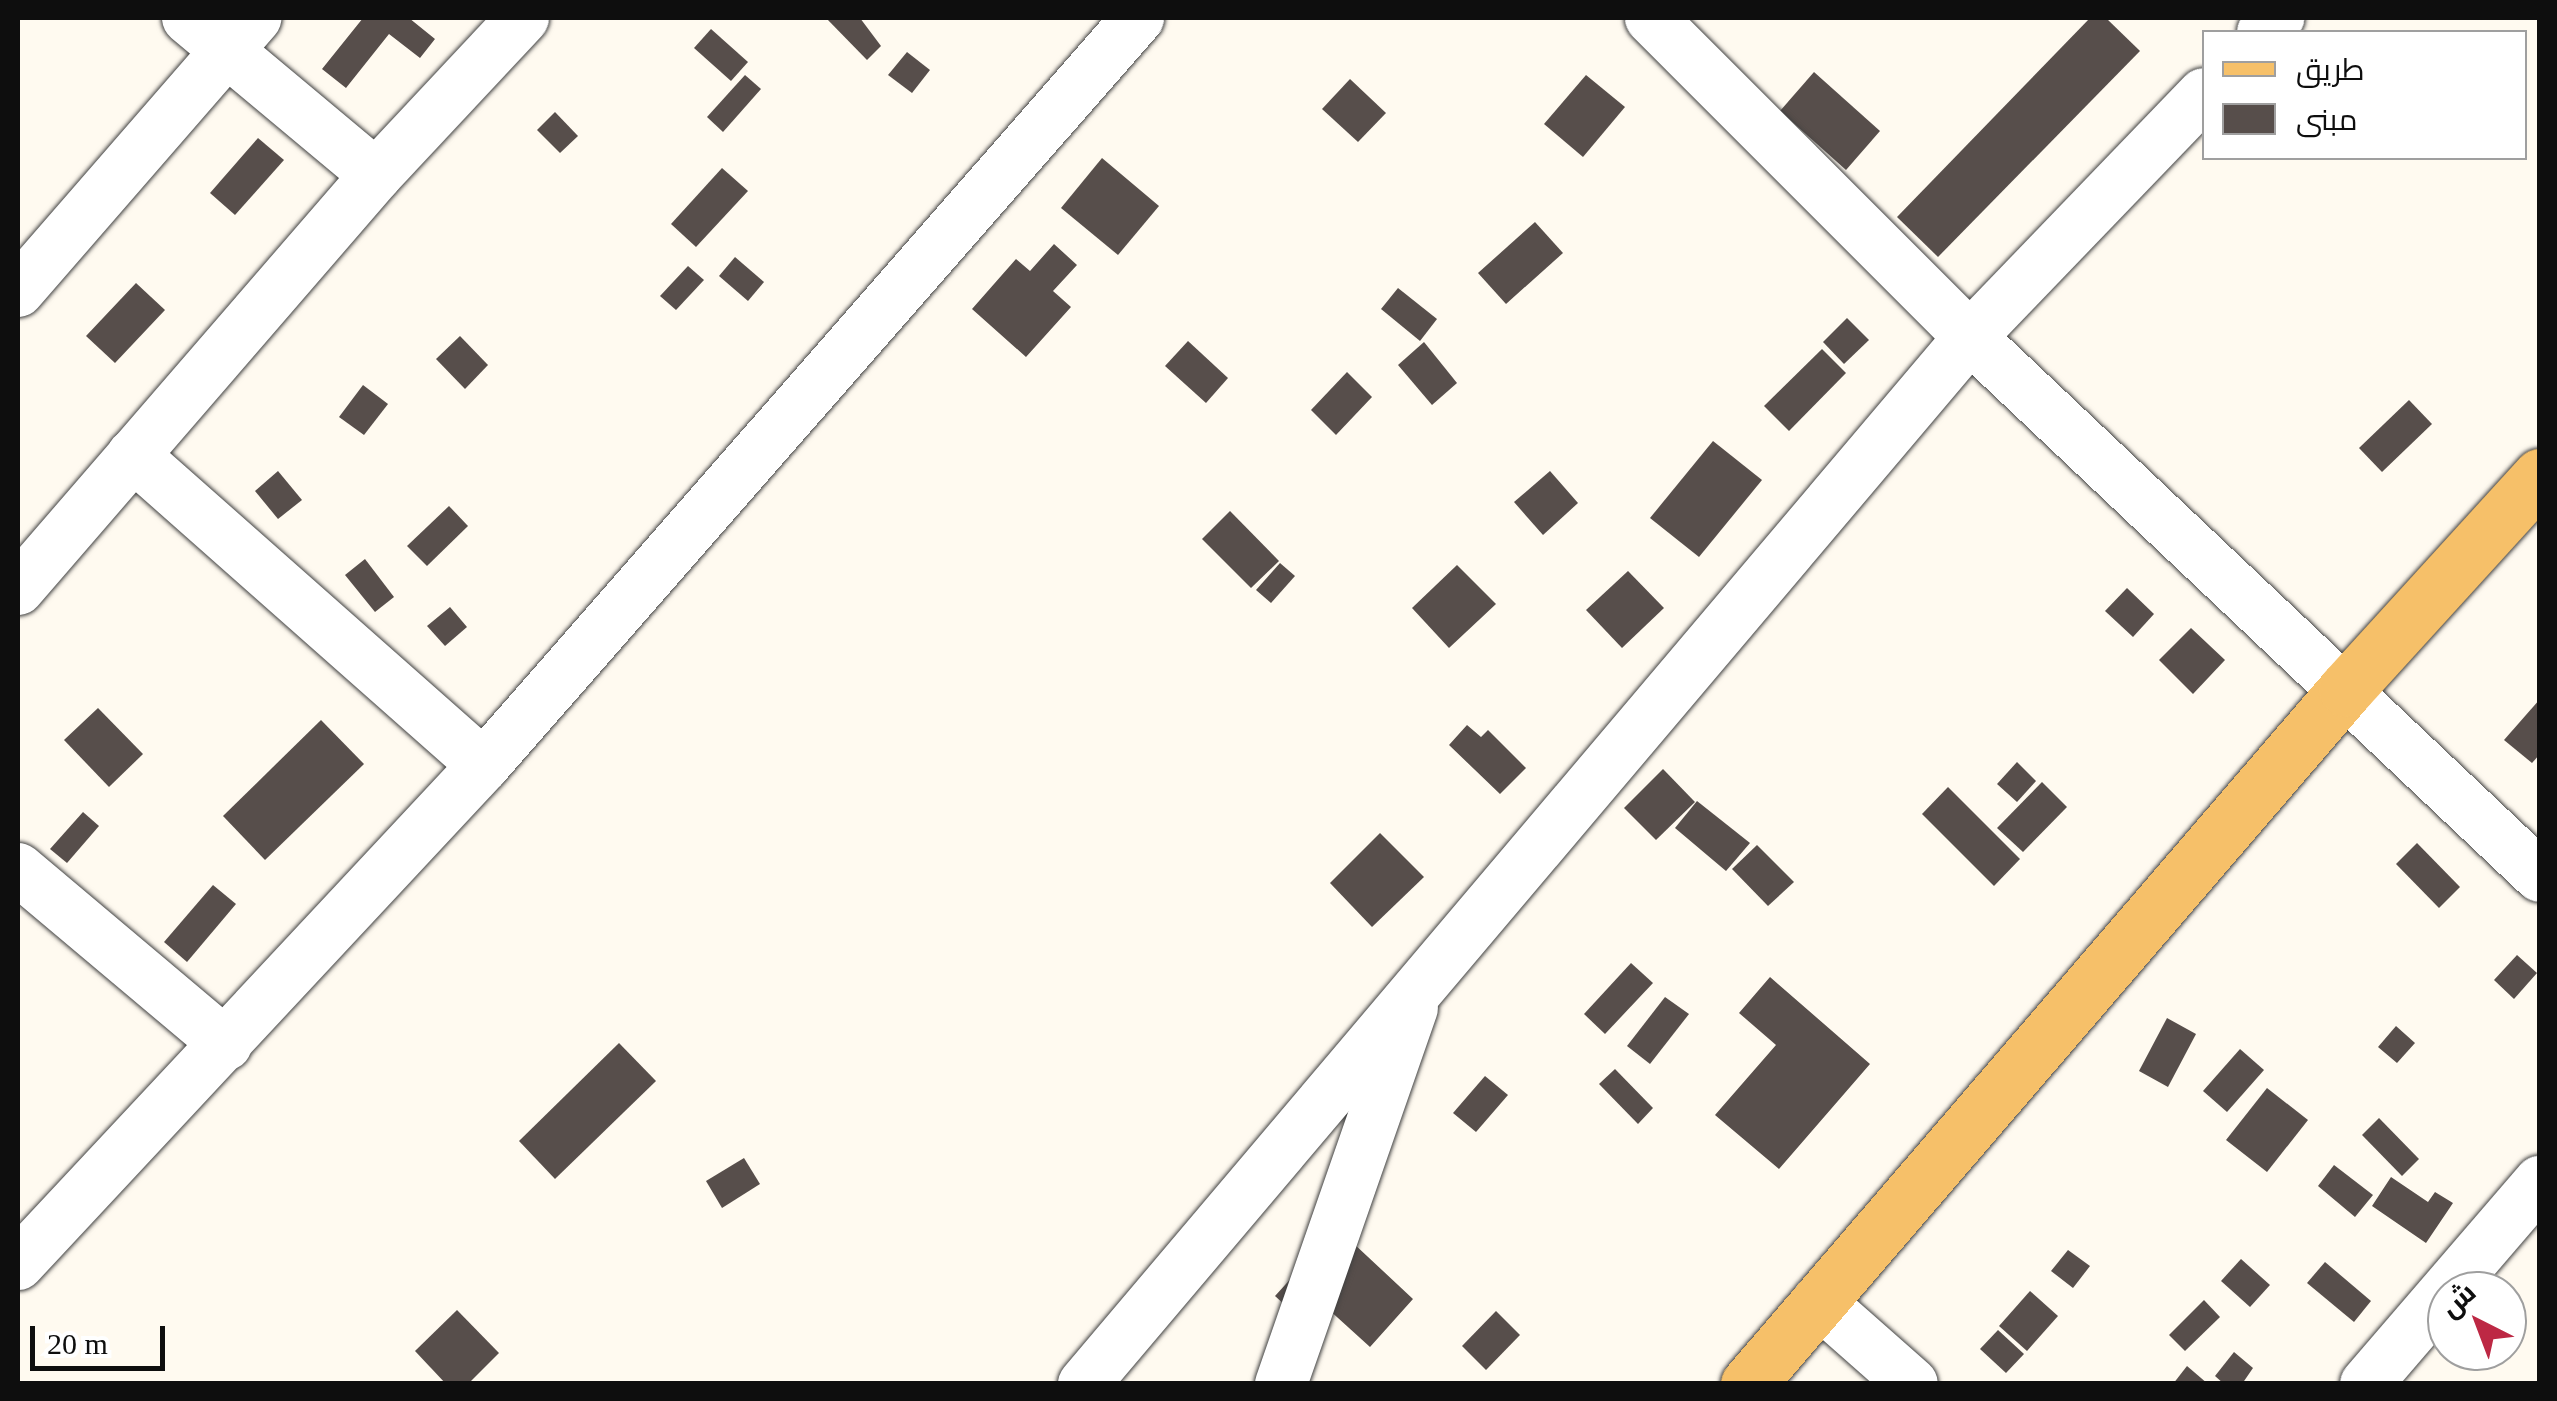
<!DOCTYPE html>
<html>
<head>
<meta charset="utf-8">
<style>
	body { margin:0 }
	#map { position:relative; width:2557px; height:1401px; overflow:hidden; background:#fffaf0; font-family:"Times New Roman",Cairo,serif }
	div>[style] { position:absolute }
	.building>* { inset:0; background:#574e4b }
	.roads { filter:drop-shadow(0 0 2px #414141) drop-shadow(0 0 2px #414141) }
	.minor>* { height:52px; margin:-26px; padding:0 26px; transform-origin:26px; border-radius:26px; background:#fff }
	.major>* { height:55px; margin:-27.5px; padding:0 27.5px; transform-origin:27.5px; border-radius:27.5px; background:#f6c069 }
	span { translate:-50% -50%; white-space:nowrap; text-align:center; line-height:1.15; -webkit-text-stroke:10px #fff; paint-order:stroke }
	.frame { position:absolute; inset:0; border:20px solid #0e0e0e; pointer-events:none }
	.legend { position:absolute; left:2202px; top:30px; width:325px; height:130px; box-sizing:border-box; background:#fff; border:2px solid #9f9f9f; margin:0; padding:12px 18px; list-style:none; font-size:30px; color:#0e0e0e }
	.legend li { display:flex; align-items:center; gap:20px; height:50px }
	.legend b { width:50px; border:2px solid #9f9f9f }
	.north { position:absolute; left:2427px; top:1271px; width:100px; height:100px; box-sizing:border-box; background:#fff; border:2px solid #9f9f9f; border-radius:50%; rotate:318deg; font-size:28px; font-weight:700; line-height:40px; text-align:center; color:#0e0e0e }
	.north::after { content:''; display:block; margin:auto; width:35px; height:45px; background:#bd2844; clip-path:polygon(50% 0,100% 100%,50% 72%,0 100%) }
	.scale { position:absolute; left:30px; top:1326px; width:135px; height:45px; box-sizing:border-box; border:5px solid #0e0e0e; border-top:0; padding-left:12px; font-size:30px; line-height:35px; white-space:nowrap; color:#0e0e0e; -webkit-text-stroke:8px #fff; paint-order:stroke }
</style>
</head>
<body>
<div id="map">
	<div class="building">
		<div style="clip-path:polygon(363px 18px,409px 18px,435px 39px,420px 58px,389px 34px,346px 88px,322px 69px)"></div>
		<div style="clip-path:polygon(826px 18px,860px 18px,881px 46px,867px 60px)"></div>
		<div style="clip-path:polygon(2090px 18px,2106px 18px,2140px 51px,1938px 257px,1897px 217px)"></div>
		<div style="clip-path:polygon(711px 29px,748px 62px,731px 81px,694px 48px)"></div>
		<div style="clip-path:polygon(907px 52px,930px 70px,912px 93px,888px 75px)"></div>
		<div style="clip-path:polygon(1814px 72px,1880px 131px,1846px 170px,1780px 111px)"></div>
		<div style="clip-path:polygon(745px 75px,761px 89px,723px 132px,707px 117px)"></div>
		<div style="clip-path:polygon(1586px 75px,1625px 107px,1583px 157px,1544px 124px)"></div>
		<div style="clip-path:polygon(1350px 79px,1386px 113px,1358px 142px,1322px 109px)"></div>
		<div style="clip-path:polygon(555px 112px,578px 136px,560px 153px,537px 130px)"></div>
		<div style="clip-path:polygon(258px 138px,284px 160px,235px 215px,210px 193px)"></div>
		<div style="clip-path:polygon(1102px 158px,1159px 206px,1118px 255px,1061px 208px)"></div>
		<div style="clip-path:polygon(722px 168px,748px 191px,696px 247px,671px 224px)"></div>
		<div style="clip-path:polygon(1535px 222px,1563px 253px,1506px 304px,1478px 273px)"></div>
		<div style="clip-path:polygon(1054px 244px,1077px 265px,1053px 291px,1071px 307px,1026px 357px,972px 309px,1016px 259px,1030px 271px)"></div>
		<div style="clip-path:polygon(735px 257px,764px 282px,748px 301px,719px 276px)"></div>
		<div style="clip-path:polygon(688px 266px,704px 280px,676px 310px,660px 296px)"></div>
		<div style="clip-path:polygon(136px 283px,165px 310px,115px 363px,86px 336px)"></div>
		<div style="clip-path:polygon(1398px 288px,1437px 319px,1420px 341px,1381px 309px)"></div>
		<div style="clip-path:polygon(1847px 318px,1869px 340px,1844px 364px,1823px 342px)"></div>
		<div style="clip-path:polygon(460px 336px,488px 365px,465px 389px,436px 359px)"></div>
		<div style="clip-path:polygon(1188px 341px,1228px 378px,1206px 403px,1165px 366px)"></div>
		<div style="clip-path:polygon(1424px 342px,1457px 383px,1432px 405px,1398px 365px)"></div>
		<div style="clip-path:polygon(1822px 349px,1846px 373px,1789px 431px,1764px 406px)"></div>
		<div style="clip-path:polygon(1347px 372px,1372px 397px,1336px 435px,1311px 410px)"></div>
		<div style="clip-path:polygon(363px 385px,388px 404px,364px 435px,339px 417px)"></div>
		<div style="clip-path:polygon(2409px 400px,2432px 424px,2382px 472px,2359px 448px)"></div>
		<div style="clip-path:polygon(1713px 441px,1762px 480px,1699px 557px,1650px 518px)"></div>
		<div style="clip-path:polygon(278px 471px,302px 500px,278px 519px,255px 491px)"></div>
		<div style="clip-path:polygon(1550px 471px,1578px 503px,1543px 535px,1514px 502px)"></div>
		<div style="clip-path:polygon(449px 506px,468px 526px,427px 566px,407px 546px)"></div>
		<div style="clip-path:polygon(1230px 511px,1279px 561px,1251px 588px,1202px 539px)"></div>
		<div style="clip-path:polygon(365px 559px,394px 597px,375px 612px,345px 575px)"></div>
		<div style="clip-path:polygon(1280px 563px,1295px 576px,1271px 603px,1256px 590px)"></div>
		<div style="clip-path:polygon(1457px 565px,1496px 604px,1449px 648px,1412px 608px)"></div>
		<div style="clip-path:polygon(1628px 571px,1664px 608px,1622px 648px,1586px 610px)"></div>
		<div style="clip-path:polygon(2127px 588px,2154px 614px,2133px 637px,2105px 611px)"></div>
		<div style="clip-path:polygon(450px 607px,467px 627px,445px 646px,427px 626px)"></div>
		<div style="clip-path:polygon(2191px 628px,2225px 660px,2193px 694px,2159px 660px)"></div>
		<div style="clip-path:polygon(2540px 699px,2540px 754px,2532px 763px,2504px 740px)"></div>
		<div style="clip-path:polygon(98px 708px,143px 754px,109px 787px,64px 740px)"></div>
		<div style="clip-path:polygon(321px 720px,364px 764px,265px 860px,223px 816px)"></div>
		<div style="clip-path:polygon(1467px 725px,1481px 737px,1488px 730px,1526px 768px,1500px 794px,1449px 745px)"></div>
		<div style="clip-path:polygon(2017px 762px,2036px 781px,2017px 802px,1997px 784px)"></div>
		<div style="clip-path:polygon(1663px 769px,1695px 802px,1656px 840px,1624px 808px)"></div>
		<div style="clip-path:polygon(2042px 782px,2067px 807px,2023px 852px,1997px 828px)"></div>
		<div style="clip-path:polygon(1948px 787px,2020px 859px,1994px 886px,1922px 814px)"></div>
		<div style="clip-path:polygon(1697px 801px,1750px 843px,1726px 871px,1675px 828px)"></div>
		<div style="clip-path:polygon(83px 812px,99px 826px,67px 863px,50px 849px)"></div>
		<div style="clip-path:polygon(1380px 833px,1424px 877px,1372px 927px,1330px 883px)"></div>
		<div style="clip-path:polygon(2417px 843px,2460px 887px,2439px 908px,2396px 864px)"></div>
		<div style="clip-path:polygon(1757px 845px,1794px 882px,1768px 906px,1732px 869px)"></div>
		<div style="clip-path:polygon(213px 885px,236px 904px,187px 962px,164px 942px)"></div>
		<div style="clip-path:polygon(2517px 955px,2537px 973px,2514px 999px,2494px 980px)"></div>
		<div style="clip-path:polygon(1631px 963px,1653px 983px,1605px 1034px,1584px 1014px)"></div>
		<div style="clip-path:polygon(1770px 977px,1870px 1064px,1779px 1169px,1715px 1115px,1776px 1045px,1739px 1013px)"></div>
		<div style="clip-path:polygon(1665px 997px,1689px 1014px,1650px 1064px,1627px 1046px)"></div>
		<div style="clip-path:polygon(2167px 1018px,2196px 1034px,2168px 1087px,2139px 1071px)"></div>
		<div style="clip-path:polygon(2396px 1026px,2415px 1043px,2397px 1063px,2378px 1047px)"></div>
		<div style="clip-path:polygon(619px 1043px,656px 1081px,555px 1179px,519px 1141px)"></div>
		<div style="clip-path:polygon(2240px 1049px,2264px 1070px,2227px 1112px,2203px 1091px)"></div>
		<div style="clip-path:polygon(1615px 1069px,1653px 1108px,1638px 1124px,1599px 1084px)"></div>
		<div style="clip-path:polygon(1485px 1076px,1508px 1095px,1476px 1132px,1453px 1113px)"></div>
		<div style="clip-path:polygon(2267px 1088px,2308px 1120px,2267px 1172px,2226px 1140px)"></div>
		<div style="clip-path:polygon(2379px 1118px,2419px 1159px,2402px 1176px,2362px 1135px)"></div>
		<div style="clip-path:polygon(744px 1158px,760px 1184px,722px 1208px,706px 1181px)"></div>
		<div style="clip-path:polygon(2334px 1165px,2373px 1195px,2355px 1217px,2318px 1186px)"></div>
		<div style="clip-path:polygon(2391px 1177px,2428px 1202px,2435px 1192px,2453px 1203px,2426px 1243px,2372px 1206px)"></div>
		<div style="clip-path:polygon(1337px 1228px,1413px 1299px,1370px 1347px,1327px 1308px,1309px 1327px,1275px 1296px)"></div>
		<div style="clip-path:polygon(2068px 1250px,2090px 1266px,2073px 1288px,2051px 1271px)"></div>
		<div style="clip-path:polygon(2241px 1259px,2270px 1285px,2250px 1307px,2221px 1281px)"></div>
		<div style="clip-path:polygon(2325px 1262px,2371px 1301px,2354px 1322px,2307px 1283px)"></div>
		<div style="clip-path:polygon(2030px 1291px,2058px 1316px,2027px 1351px,1999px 1326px)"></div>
		<div style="clip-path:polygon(2204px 1300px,2220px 1317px,2185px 1351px,2169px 1335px)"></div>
		<div style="clip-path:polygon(457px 1310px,499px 1353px,468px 1384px,446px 1384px,415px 1351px)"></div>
		<div style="clip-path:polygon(1496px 1311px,1520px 1335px,1486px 1370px,1462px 1346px)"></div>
		<div style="clip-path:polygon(1998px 1330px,2024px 1354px,2006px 1373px,1980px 1349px)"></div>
		<div style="clip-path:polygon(2234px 1352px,2253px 1368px,2242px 1384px,2224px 1384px,2215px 1376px)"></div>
		<div style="clip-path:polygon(2187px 1366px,2208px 1384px,2173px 1384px)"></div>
	</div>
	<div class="roads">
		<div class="minor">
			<div style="left:188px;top:18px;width:245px;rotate:39.9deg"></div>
			<div style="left:1651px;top:18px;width:451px;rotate:45deg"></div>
			<div style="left:1970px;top:337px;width:784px;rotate:43.4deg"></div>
			<div style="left:2263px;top:32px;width:21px;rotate:-43deg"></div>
			<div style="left:18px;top:291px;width:362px;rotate:-49deg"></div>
			<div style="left:133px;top:455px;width:468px;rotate:41.5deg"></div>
			<div style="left:18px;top:589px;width:547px;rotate:-49.15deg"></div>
			<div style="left:376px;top:175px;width:215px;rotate:-46.9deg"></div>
			<div style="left:18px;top:869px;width:272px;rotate:40.1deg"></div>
			<div style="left:18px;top:1264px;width:683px;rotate:-46.96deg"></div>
			<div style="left:484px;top:765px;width:993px;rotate:-48.8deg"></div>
			<div style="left:1818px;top:1301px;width:125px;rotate:41.4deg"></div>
			<div style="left:1084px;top:1384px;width:1372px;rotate:-49.76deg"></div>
			<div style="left:1970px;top:337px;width:337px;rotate:-46.1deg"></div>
			<div style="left:1281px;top:1384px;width:398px;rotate:-70.8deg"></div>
			<div style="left:2366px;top:1384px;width:267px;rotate:-49.3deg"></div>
		</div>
		<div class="major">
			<div style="left:1748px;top:1384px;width:917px;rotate:-49.29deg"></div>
			<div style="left:2346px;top:689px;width:288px;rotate:-47.7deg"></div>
		</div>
	</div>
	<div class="frame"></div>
	<ul class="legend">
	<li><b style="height:12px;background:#f6c069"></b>طريق</li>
	<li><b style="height:28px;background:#574e4b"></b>مبنى</li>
	</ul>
	<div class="north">ش</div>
	<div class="scale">20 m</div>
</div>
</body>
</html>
